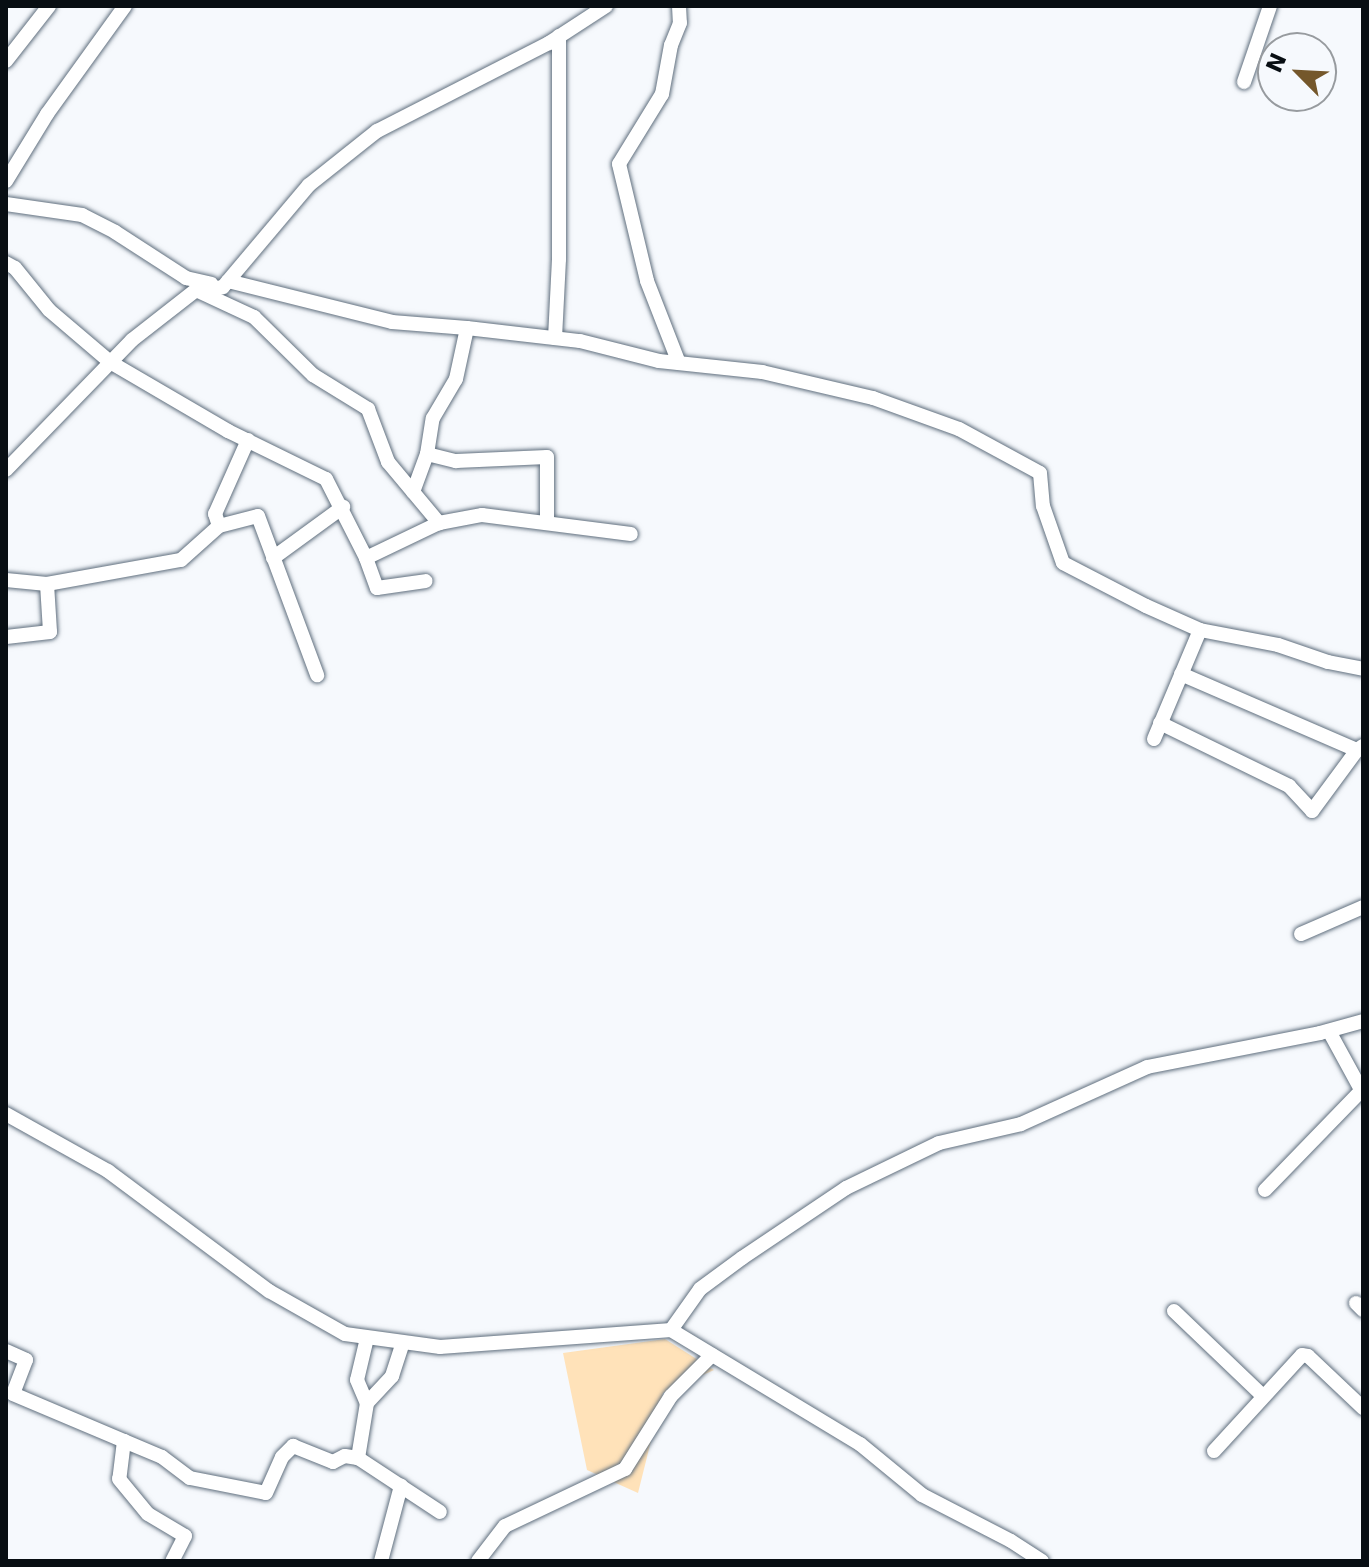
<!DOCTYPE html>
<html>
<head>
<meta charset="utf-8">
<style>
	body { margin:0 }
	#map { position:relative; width:1369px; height:1567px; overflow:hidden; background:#f6f9fd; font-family:"DejaVu Sans",sans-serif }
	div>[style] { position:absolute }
	.green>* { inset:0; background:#ffe2b9 }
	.roads { filter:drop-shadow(0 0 2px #606f7e) drop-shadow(0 0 2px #606f7e) }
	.minor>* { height:14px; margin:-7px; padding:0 7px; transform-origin:7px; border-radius:7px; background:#fff }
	span { translate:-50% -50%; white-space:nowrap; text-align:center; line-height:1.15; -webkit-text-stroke:7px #f6f9fd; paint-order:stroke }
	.frame { position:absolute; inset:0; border:8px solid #080e13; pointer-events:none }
	.north { position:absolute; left:1257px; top:32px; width:80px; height:80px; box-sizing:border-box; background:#f6f9fd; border:2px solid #979b9f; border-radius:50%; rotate:294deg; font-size:22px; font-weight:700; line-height:32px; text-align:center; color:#080e13 }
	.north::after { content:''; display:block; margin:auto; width:28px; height:36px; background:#74572b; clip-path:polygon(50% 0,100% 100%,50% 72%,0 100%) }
</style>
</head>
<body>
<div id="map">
	<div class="green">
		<div style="clip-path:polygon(665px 1339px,714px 1370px,663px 1393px,638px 1493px,587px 1470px,563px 1353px)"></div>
	</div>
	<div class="roads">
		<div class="minor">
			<div style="left:679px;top:6px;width:17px;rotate:87deg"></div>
			<div style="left:680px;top:23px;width:24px;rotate:112deg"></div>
			<div style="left:671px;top:45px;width:50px;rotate:100.4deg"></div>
			<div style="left:662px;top:94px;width:82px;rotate:121.6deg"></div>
			<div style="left:619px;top:164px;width:120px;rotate:76.5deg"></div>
			<div style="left:647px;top:281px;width:88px;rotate:68.7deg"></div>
			<div style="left:6px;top:61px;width:70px;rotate:-52deg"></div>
			<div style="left:1244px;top:82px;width:80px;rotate:-71.1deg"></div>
			<div style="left:6px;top:181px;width:79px;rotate:-58.5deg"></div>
			<div style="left:47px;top:114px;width:133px;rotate:-54.2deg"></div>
			<div style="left:6px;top:204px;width:77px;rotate:8.2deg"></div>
			<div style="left:82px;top:215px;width:37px;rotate:27deg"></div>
			<div style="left:115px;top:232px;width:85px;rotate:32.9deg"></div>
			<div style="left:186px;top:278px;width:26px;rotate:13deg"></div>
			<div style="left:6px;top:263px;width:10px;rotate:29deg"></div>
			<div style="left:15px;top:268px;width:54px;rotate:51deg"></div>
			<div style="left:49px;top:310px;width:80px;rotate:40.4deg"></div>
			<div style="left:110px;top:362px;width:137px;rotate:30.3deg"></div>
			<div style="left:228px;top:431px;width:109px;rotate:26.1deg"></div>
			<div style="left:326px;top:479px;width:89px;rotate:63.1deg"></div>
			<div style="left:366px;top:558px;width:81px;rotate:-25.6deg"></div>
			<div style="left:228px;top:281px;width:169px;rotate:14deg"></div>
			<div style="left:392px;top:322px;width:75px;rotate:4.6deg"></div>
			<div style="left:198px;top:291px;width:62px;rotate:24.9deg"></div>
			<div style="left:254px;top:317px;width:83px;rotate:44.5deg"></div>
			<div style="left:313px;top:375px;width:65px;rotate:31.7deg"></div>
			<div style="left:368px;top:409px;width:57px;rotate:69.3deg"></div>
			<div style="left:388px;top:462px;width:80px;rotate:50.1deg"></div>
			<div style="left:439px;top:523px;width:44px;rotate:-10.5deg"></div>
			<div style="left:482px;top:515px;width:150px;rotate:7.3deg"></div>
			<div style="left:555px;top:338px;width:79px;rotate:-87.1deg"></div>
			<div style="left:559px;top:259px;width:223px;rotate:-90deg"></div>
			<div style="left:427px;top:454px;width:30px;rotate:14deg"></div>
			<div style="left:456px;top:461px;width:91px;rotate:-2.5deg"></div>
			<div style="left:547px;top:457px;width:66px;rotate:90deg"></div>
			<div style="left:6px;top:470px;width:181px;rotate:-45.9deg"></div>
			<div style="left:132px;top:340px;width:81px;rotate:-38deg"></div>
			<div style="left:196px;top:290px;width:27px;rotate:-6deg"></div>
			<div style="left:223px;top:287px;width:133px;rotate:-49.9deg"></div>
			<div style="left:309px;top:185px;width:87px;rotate:-38.5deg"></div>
			<div style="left:377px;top:131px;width:193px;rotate:-27.1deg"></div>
			<div style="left:549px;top:43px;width:68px;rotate:-33deg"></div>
			<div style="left:413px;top:492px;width:40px;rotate:-69.8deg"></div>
			<div style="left:427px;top:454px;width:36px;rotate:-81deg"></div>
			<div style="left:433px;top:418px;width:45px;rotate:-59.5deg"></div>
			<div style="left:456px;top:379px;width:52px;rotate:-77.8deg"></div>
			<div style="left:467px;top:328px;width:114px;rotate:6.6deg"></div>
			<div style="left:580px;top:341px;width:81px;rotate:14.2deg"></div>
			<div style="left:659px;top:361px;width:104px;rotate:6.1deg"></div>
			<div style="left:762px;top:372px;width:114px;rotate:13.2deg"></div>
			<div style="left:873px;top:398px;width:91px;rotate:19.8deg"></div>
			<div style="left:959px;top:429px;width:92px;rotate:28.5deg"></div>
			<div style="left:1040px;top:473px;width:33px;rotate:85deg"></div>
			<div style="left:1043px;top:506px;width:60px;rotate:70.7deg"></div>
			<div style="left:1063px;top:563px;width:93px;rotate:27.4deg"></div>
			<div style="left:1146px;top:606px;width:59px;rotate:24deg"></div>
			<div style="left:1200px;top:630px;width:79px;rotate:10.9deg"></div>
			<div style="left:1278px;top:645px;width:53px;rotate:18.8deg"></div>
			<div style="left:1328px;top:662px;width:36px;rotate:11deg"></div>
			<div style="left:219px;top:526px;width:13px;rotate:-108deg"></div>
			<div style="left:215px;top:514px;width:81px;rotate:-66deg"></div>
			<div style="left:273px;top:558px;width:87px;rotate:-36.1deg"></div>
			<div style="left:366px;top:558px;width:32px;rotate:70deg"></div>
			<div style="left:377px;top:588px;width:49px;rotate:-8.1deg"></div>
			<div style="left:6px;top:580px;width:41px;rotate:5.6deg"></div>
			<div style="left:47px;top:584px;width:48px;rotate:86.4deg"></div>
			<div style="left:50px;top:632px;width:44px;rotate:173.5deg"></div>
			<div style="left:47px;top:584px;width:136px;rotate:-10.2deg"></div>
			<div style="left:181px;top:560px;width:51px;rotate:-41.8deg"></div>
			<div style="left:219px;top:526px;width:40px;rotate:-14.4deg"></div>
			<div style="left:258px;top:516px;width:170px;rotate:69.6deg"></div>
			<div style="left:1181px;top:674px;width:192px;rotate:23.4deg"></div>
			<div style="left:1357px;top:750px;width:7px;rotate:-34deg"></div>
			<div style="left:1160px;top:723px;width:144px;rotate:26deg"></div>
			<div style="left:1289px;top:786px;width:34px;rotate:47deg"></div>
			<div style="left:1312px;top:811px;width:76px;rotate:-53.6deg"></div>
			<div style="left:1154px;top:739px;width:118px;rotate:-67.1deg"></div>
			<div style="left:1301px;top:934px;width:68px;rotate:-23.5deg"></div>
			<div style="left:1329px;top:1031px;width:71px;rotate:61.3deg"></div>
			<div style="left:6px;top:1114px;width:117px;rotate:29.2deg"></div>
			<div style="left:108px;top:1171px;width:201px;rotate:36.7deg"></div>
			<div style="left:269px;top:1291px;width:87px;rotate:29.5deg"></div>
			<div style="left:345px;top:1334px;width:96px;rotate:7.8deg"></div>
			<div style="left:440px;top:1347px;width:232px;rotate:-4.2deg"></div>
			<div style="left:671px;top:1330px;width:221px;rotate:31.1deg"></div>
			<div style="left:860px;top:1444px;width:80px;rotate:39.4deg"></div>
			<div style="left:922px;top:1495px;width:100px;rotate:27.3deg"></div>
			<div style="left:1011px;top:1541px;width:37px;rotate:33deg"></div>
			<div style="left:1265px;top:1190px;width:138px;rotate:-45.9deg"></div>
			<div style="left:1356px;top:1303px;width:10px;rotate:45deg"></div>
			<div style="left:1174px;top:1311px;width:123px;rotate:43.7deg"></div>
			<div style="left:671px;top:1330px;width:50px;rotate:-54.7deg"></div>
			<div style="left:700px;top:1289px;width:52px;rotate:-36.4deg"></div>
			<div style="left:742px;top:1258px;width:125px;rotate:-33.9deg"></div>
			<div style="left:846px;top:1188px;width:103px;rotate:-25.8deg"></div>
			<div style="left:939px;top:1143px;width:84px;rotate:-13deg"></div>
			<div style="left:1021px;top:1124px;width:138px;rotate:-24.3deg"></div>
			<div style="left:1147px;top:1067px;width:176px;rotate:-11.1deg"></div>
			<div style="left:1320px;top:1033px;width:45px;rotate:-15.6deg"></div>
			<div style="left:367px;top:1338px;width:43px;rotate:103.4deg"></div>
			<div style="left:357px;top:1380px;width:25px;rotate:67deg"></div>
			<div style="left:367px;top:1403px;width:56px;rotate:99.3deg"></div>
			<div style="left:358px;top:1458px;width:98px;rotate:33.4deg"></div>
			<div style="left:6px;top:1351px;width:22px;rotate:24deg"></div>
			<div style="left:26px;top:1360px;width:36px;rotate:111deg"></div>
			<div style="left:13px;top:1394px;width:121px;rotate:22.9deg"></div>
			<div style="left:124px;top:1441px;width:38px;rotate:97deg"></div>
			<div style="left:119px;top:1479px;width:45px;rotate:50.4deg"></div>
			<div style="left:148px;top:1514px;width:43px;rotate:30.7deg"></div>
			<div style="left:185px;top:1536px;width:28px;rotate:117deg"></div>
			<div style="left:367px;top:1403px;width:37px;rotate:-47deg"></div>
			<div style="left:392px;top:1376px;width:35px;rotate:-72deg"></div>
			<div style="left:124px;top:1441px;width:41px;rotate:22.8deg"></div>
			<div style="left:162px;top:1457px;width:35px;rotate:37deg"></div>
			<div style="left:190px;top:1478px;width:77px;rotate:11.2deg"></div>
			<div style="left:266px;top:1493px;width:39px;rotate:-66deg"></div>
			<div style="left:282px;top:1457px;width:16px;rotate:-45deg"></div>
			<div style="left:293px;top:1446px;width:43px;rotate:21.8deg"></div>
			<div style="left:333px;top:1462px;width:13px;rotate:-27deg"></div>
			<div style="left:345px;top:1456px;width:13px;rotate:9deg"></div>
			<div style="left:1214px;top:1451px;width:130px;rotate:-47.5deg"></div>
			<div style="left:1302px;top:1355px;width:6px;rotate:9deg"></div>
			<div style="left:1308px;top:1356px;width:76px;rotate:43.4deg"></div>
			<div style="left:381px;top:1561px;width:78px;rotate:-75.1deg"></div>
			<div style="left:478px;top:1561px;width:44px;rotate:-52.4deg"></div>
			<div style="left:505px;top:1526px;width:133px;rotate:-25.4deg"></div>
			<div style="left:625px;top:1469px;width:86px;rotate:-57.8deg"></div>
			<div style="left:671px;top:1396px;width:58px;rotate:-45deg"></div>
		</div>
	</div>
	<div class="frame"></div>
	<div class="north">N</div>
</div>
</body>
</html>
